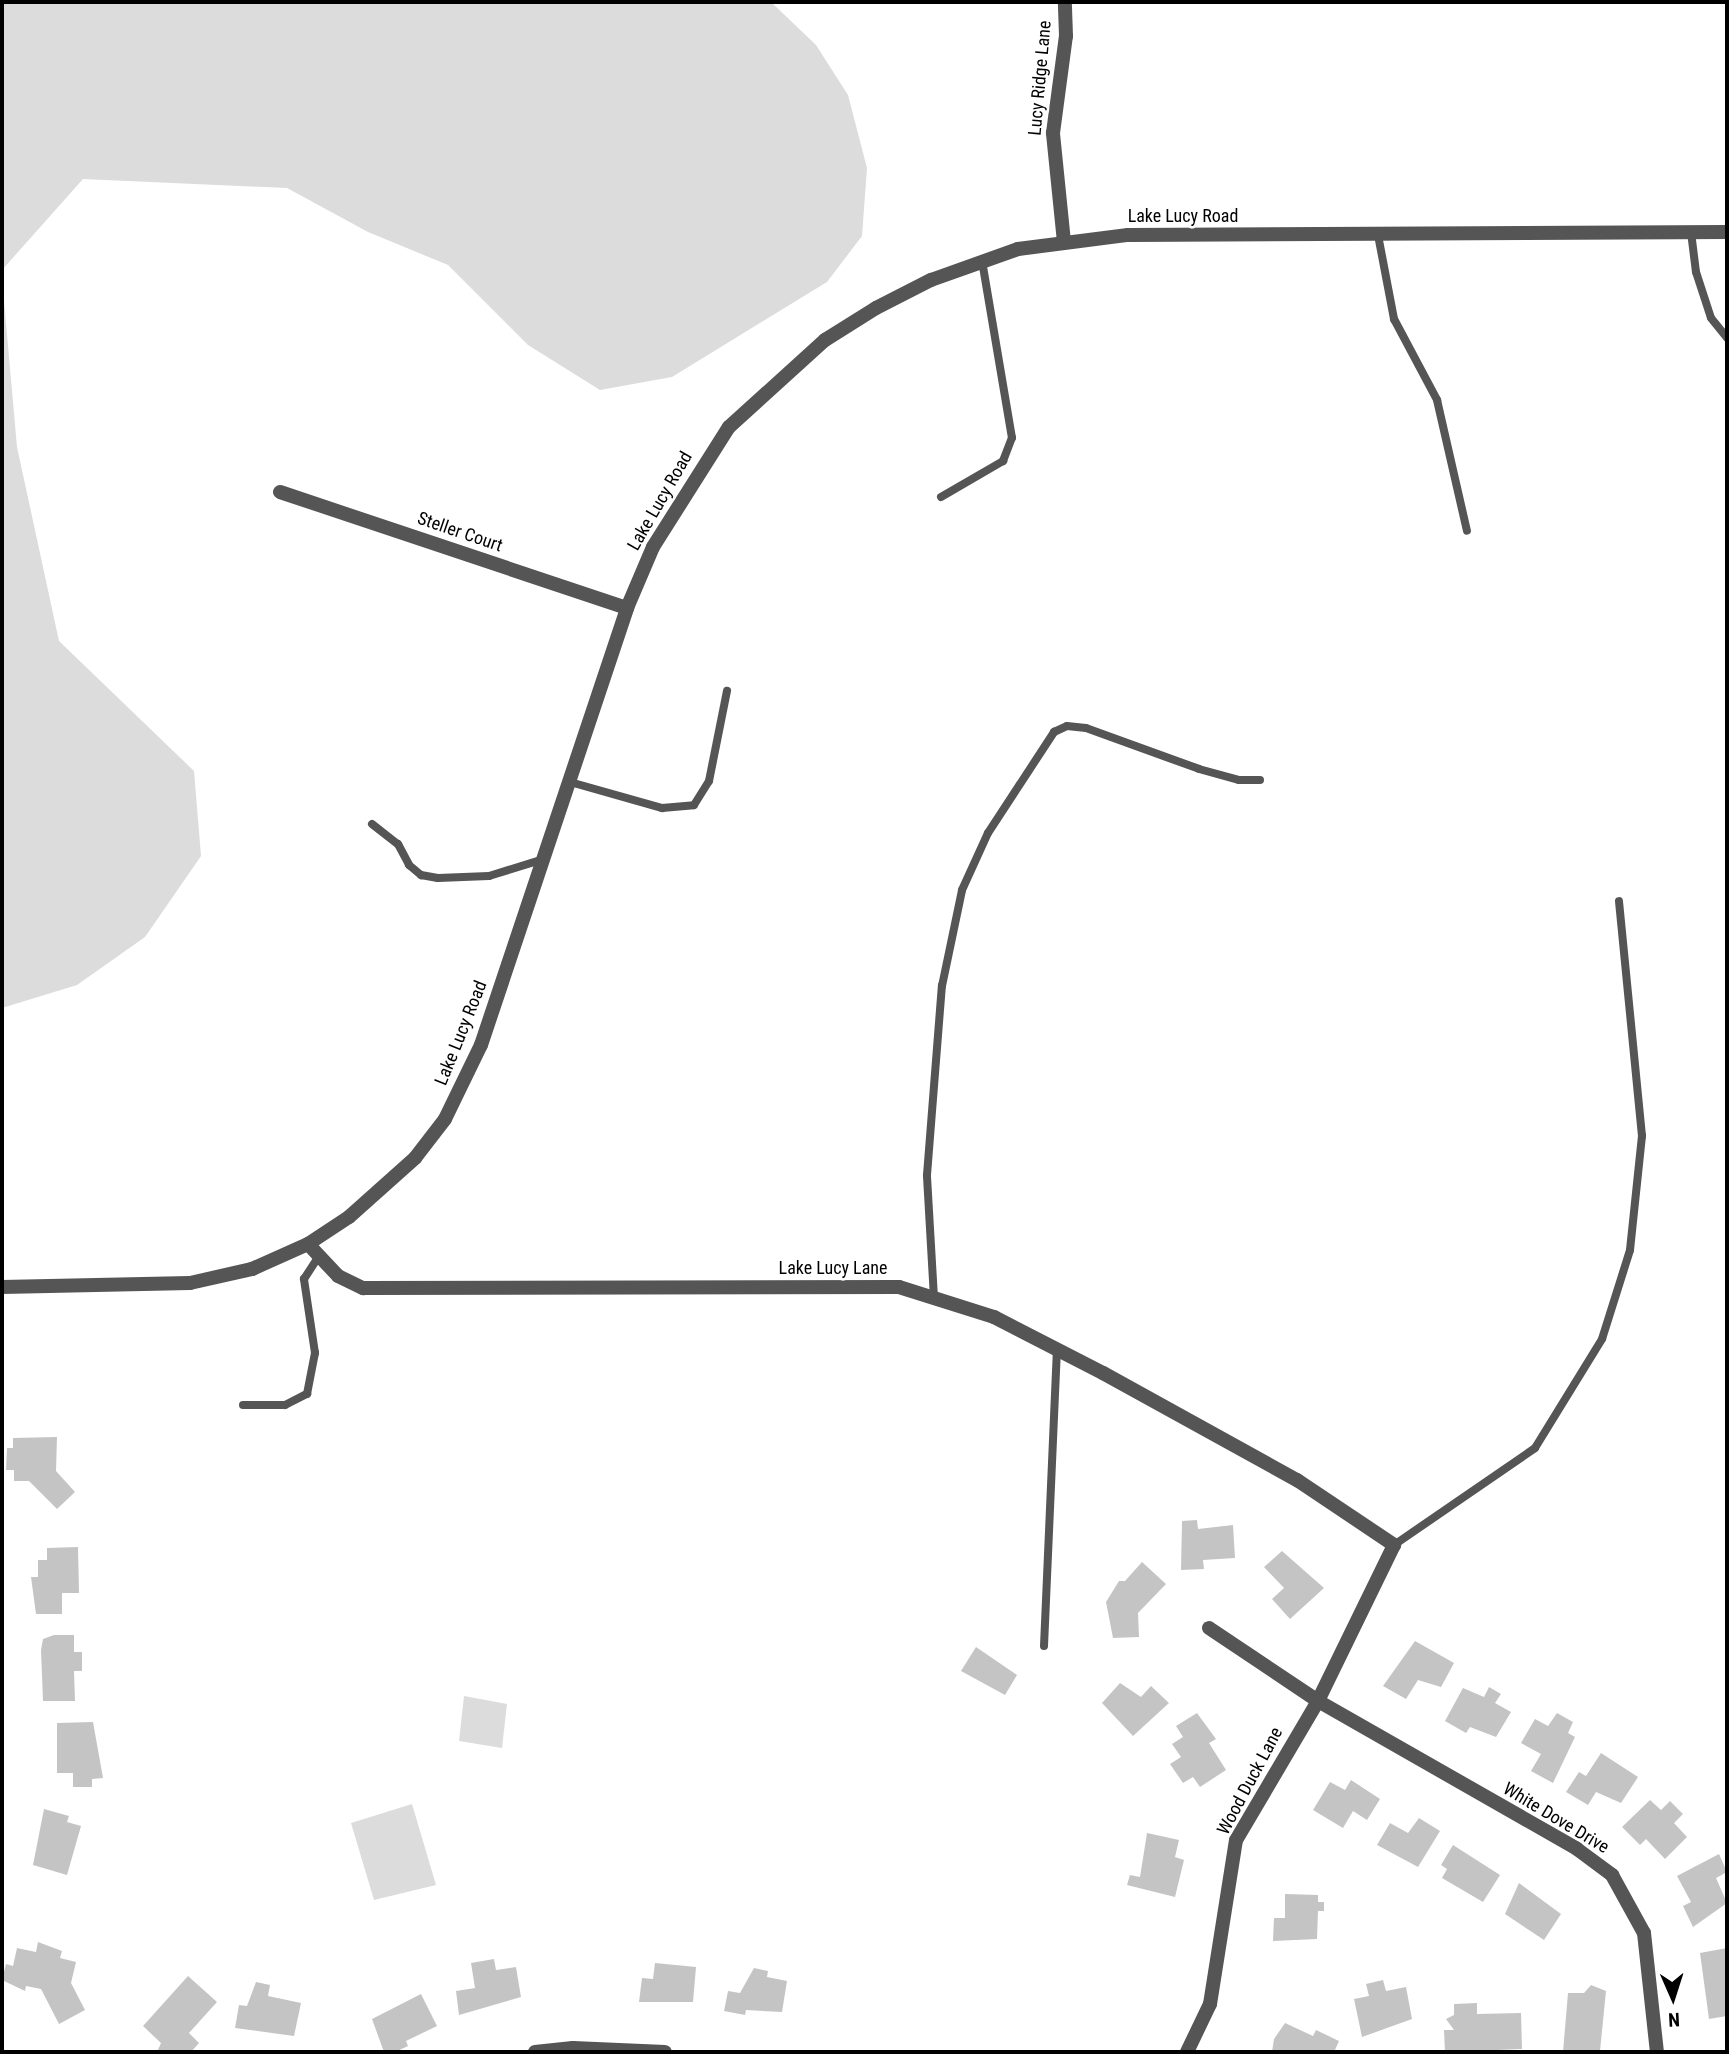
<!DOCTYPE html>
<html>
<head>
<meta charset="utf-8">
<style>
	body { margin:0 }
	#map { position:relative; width:1729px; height:2054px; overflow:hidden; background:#fff; font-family:"Roboto Condensed",sans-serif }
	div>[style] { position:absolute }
	.green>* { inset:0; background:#dcdcdc }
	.building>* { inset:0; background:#c4c4c4 }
	.service>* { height:8px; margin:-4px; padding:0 4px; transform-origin:4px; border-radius:4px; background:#555 }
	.minor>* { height:14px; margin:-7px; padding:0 7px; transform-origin:7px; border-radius:7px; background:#555 }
	.tertiary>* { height:14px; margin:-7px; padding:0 7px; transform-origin:7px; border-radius:7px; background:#555 }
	span { translate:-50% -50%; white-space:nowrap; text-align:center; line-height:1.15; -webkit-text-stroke:5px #fff; paint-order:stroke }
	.street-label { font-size:18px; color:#000 }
	.frame { position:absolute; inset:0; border:4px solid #000; pointer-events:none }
	.north { position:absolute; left:1638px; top:1963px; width:70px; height:70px; -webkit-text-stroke:5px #fff; paint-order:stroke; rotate:177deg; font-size:19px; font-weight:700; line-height:28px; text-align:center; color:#000 }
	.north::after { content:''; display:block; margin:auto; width:24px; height:32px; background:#000; clip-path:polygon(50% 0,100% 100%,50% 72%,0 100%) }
</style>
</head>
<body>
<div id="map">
	<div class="green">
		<div style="clip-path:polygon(2px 2px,771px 2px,816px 45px,848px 95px,867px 168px,862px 236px,827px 282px,672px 377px,600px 390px,528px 345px,448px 265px,368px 232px,287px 188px,83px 179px,2px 270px)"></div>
		<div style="clip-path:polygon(2px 278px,17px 447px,59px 641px,194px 771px,201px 856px,145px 937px,77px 985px,2px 1008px)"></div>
		<div style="clip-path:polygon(464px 1696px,507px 1704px,502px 1748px,459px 1741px)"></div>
		<div style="clip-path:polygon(412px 1804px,436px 1885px,374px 1900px,351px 1823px)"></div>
	</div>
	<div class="building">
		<div style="clip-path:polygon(57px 1437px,56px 1471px,75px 1492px,57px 1509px,29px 1481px,14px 1481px,14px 1470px,6px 1470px,7px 1448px,13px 1448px,13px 1438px)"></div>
		<div style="clip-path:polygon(1197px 1520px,1198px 1529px,1233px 1525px,1235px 1558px,1203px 1560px,1204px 1569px,1181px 1570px,1182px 1521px)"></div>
		<div style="clip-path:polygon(78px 1547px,79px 1593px,62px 1593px,62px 1614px,36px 1614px,31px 1577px,38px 1577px,38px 1560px,47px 1560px,47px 1548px)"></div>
		<div style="clip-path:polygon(1282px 1551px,1324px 1588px,1290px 1619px,1272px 1599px,1284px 1588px,1264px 1567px)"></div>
		<div style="clip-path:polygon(1142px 1562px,1166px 1584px,1138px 1613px,1139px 1637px,1113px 1638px,1106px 1602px,1119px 1581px,1125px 1581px)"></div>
		<div style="clip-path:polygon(54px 1635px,74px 1635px,74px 1652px,82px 1652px,82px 1671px,74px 1671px,75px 1701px,43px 1701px,41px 1650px,43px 1639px)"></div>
		<div style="clip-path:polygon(1415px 1641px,1454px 1663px,1441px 1687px,1418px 1680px,1406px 1699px,1383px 1686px)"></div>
		<div style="clip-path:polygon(976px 1647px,1017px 1675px,1005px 1695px,961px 1671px)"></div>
		<div style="clip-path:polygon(1120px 1683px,1141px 1697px,1151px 1686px,1169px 1703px,1133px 1736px,1102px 1703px)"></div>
		<div style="clip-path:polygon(1489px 1687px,1501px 1694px,1495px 1703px,1511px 1712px,1496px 1737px,1470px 1727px,1466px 1733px,1445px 1721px,1463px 1688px,1484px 1697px)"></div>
		<div style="clip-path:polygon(1197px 1713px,1216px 1739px,1209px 1743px,1226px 1770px,1200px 1787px,1193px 1777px,1183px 1783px,1170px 1764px,1181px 1757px,1172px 1744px,1183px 1737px,1176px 1726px)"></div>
		<div style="clip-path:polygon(1557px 1713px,1573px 1722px,1568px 1733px,1575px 1737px,1553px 1783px,1531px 1771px,1541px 1754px,1521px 1743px,1535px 1719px,1548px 1726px)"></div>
		<div style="clip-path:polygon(93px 1722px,103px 1778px,92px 1779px,92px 1787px,73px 1787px,73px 1773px,57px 1773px,57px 1723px)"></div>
		<div style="clip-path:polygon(1601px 1753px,1638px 1777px,1621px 1803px,1596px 1792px,1588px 1805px,1566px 1792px,1579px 1772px,1586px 1776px)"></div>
		<div style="clip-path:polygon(1351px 1780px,1380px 1799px,1367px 1820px,1353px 1811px,1343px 1828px,1313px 1810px,1330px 1782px,1345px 1790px)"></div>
		<div style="clip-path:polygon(1650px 1800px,1661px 1810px,1670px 1801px,1683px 1814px,1674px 1823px,1687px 1837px,1665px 1859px,1646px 1839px,1640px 1845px,1622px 1827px)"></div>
		<div style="clip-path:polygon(44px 1809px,69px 1816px,67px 1822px,81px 1826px,67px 1875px,33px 1865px)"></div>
		<div style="clip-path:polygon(1419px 1818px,1440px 1831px,1418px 1867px,1377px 1845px,1390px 1823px,1408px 1833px)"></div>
		<div style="clip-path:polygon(1147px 1833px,1179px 1840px,1175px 1857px,1184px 1860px,1175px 1897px,1127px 1885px,1130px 1875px,1140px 1877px)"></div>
		<div style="clip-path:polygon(1453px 1845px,1500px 1875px,1483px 1902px,1442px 1878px,1447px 1869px,1441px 1865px)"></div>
		<div style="clip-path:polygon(1719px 1854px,1727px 1872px,1716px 1878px,1727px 1903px,1693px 1927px,1683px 1906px,1691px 1902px,1677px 1876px)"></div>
		<div style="clip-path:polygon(1519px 1883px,1561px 1914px,1544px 1940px,1505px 1914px)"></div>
		<div style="clip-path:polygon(1285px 1894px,1318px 1895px,1318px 1902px,1324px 1902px,1324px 1911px,1318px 1911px,1317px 1939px,1273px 1941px,1274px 1918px,1285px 1918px)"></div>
		<div style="clip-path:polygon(38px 1942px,62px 1951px,60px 1958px,76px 1962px,71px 1983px,85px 2010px,59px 2024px,41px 1989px,26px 1986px,25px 1991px,2px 1980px,6px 1964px,13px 1966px,17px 1948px,36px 1952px)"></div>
		<div style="clip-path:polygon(1727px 1948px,1727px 2016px,1709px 2019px,1700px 1953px)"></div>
		<div style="clip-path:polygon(494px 1959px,496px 1970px,516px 1967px,521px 1997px,459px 2015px,456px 1991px,475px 1988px,471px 1963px)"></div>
		<div style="clip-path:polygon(655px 1963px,696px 1967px,693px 2002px,639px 2002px,642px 1978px,653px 1979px)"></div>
		<div style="clip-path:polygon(754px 1968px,768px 1971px,767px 1977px,787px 1981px,782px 2012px,746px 2010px,745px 2015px,724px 2011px,728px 1991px,740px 1993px)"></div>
		<div style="clip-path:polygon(188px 1976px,217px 2002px,189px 2033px,199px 2043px,191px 2052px,157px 2052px,161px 2043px,143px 2026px)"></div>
		<div style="clip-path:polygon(1383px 1980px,1386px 1991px,1406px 1987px,1412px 2019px,1362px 2037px,1354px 1999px,1369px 1996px,1366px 1984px)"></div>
		<div style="clip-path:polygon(256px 1982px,270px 1985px,268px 1996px,301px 2003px,294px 2036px,235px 2028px,239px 2005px,247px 2006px)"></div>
		<div style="clip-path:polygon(1591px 1985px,1606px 1991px,1600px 2051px,1563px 2052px,1568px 1993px,1584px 1993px)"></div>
		<div style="clip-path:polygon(421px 1994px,437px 2026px,406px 2041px,408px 2046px,395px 2052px,384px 2052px,372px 2019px)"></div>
		<div style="clip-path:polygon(1477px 2003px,1477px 2014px,1521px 2013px,1522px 2049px,1445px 2052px,1444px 2030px,1454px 2030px,1446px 2019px,1454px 2015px,1454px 2004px)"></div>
		<div style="clip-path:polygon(1285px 2023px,1313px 2036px,1316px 2030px,1339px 2041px,1335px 2050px,1339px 2052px,1272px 2052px,1274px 2039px)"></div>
	</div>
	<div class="service">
		<div style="left:1691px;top:232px;width:40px;rotate:82.9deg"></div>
		<div style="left:1696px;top:272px;width:48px;rotate:71.9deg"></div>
		<div style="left:1711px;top:318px;width:26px;rotate:51deg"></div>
		<div style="left:1378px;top:235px;width:86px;rotate:79.2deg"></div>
		<div style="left:1394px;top:319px;width:92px;rotate:62deg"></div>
		<div style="left:1437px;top:400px;width:134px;rotate:77.1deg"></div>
		<div style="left:941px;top:497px;width:72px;rotate:-30.1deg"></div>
		<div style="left:1003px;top:461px;width:25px;rotate:-69deg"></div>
		<div style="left:1012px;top:438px;width:180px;rotate:-99.6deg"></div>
		<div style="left:570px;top:782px;width:96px;rotate:15.8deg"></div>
		<div style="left:662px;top:808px;width:32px;rotate:-5deg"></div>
		<div style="left:694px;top:805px;width:28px;rotate:-58deg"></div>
		<div style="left:709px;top:781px;width:92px;rotate:-78.7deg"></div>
		<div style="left:372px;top:824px;width:33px;rotate:38deg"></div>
		<div style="left:398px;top:844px;width:24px;rotate:62deg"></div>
		<div style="left:409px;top:865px;width:16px;rotate:40deg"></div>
		<div style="left:421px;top:875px;width:17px;rotate:10deg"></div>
		<div style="left:438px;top:878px;width:51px;rotate:-2.2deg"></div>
		<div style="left:489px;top:876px;width:58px;rotate:-17.2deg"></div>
		<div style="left:934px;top:1298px;width:123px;rotate:-93.3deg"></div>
		<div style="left:927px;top:1175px;width:190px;rotate:-85.5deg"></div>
		<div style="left:942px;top:986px;width:98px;rotate:-78.2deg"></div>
		<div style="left:962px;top:890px;width:63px;rotate:-65.5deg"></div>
		<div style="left:988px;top:833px;width:121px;rotate:-56.8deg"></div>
		<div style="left:1054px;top:732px;width:14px;rotate:-25deg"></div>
		<div style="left:1067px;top:726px;width:19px;rotate:6deg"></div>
		<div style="left:1086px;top:728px;width:120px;rotate:19.9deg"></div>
		<div style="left:1199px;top:769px;width:41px;rotate:15.4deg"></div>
		<div style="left:1239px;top:780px;width:21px"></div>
		<div style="left:243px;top:1405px;width:42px"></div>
		<div style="left:285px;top:1405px;width:25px;rotate:-27deg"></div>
		<div style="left:307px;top:1394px;width:42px;rotate:-79deg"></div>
		<div style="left:315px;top:1353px;width:75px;rotate:-98.5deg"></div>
		<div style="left:304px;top:1279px;width:24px;rotate:-57deg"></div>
		<div style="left:1394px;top:1545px;width:171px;rotate:-34.5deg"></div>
		<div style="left:1535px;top:1448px;width:128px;rotate:-58.4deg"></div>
		<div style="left:1602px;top:1339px;width:93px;rotate:-72.5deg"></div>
		<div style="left:1630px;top:1250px;width:115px;rotate:-84deg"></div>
		<div style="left:1642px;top:1136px;width:236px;rotate:-95.6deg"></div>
		<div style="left:1044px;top:1646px;width:297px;rotate:-87.5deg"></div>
	</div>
	<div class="minor">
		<div style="left:1064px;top:242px;width:110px;rotate:-95.8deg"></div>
		<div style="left:1053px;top:133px;width:98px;rotate:-82.4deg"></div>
		<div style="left:1066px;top:36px;width:34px;rotate:-92deg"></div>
		<div style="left:280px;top:492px;width:366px;rotate:18.5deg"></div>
		<div style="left:308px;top:1244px;width:44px;rotate:46.8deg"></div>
		<div style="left:338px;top:1276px;width:28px;rotate:26deg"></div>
		<div style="left:363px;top:1288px;width:536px;rotate:-0.11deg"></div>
		<div style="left:899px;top:1287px;width:100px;rotate:17.5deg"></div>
		<div style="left:994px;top:1317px;width:123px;rotate:27.2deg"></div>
		<div style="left:1103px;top:1373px;width:222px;rotate:28.9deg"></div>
		<div style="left:1297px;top:1480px;width:117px;rotate:33.8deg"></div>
		<div style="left:1394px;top:1545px;width:174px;rotate:116deg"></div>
		<div style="left:1318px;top:1701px;width:161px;rotate:120.5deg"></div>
		<div style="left:1236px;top:1840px;width:166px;rotate:99deg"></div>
		<div style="left:1210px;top:2004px;width:53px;rotate:115.6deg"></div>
		<div style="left:1209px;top:1628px;width:131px;rotate:33.8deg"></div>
		<div style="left:1318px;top:1701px;width:298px;rotate:29.7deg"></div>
		<div style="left:1577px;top:1849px;width:44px;rotate:36.6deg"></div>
		<div style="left:1612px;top:1875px;width:66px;rotate:61.1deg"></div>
		<div style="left:1644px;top:1933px;width:120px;rotate:83.8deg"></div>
		<div style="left:535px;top:2052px;width:38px;rotate:-6deg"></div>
		<div style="left:573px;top:2048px;width:92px;rotate:2.5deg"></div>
	</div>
	<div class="tertiary">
		<div style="left:2px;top:1287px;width:188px;rotate:-1.2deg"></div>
		<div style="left:190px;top:1283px;width:64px;rotate:-12.7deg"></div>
		<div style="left:252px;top:1269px;width:61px;rotate:-24.1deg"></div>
		<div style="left:308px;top:1244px;width:49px;rotate:-33.4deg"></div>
		<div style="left:349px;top:1217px;width:89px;rotate:-41.8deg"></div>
		<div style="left:415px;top:1158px;width:49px;rotate:-52.4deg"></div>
		<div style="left:445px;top:1119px;width:82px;rotate:-64.1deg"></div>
		<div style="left:481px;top:1045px;width:461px;rotate:-71.5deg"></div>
		<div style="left:627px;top:608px;width:66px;rotate:-66.9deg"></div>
		<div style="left:653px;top:547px;width:142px;rotate:-57.7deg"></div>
		<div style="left:729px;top:427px;width:130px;rotate:-42.2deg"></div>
		<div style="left:825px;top:340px;width:60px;rotate:-32.1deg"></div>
		<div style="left:876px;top:308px;width:62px;rotate:-27deg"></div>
		<div style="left:931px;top:280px;width:92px;rotate:-19.6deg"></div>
		<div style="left:1018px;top:249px;width:111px;rotate:-7.3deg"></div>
		<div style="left:1128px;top:235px;width:599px;rotate:-0.29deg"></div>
	</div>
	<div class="street-label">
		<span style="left:1040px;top:78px;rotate:-85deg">Lucy Ridge Lane</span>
		<span style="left:1183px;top:216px">Lake Lucy Road</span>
		<span style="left:660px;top:501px;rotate:-60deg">Lake Lucy Road</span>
		<span style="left:460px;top:532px;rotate:19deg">Steller Court</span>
		<span style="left:461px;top:1033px;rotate:-68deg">Lake Lucy Road</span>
		<span style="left:833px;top:1268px">Lake Lucy Lane</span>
		<span style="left:1250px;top:1781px;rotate:-62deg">Wood Duck Lane</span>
		<span style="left:1556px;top:1818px;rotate:31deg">White Dove Drive</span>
	</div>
	<div class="frame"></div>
	<div class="north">N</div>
</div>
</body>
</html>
